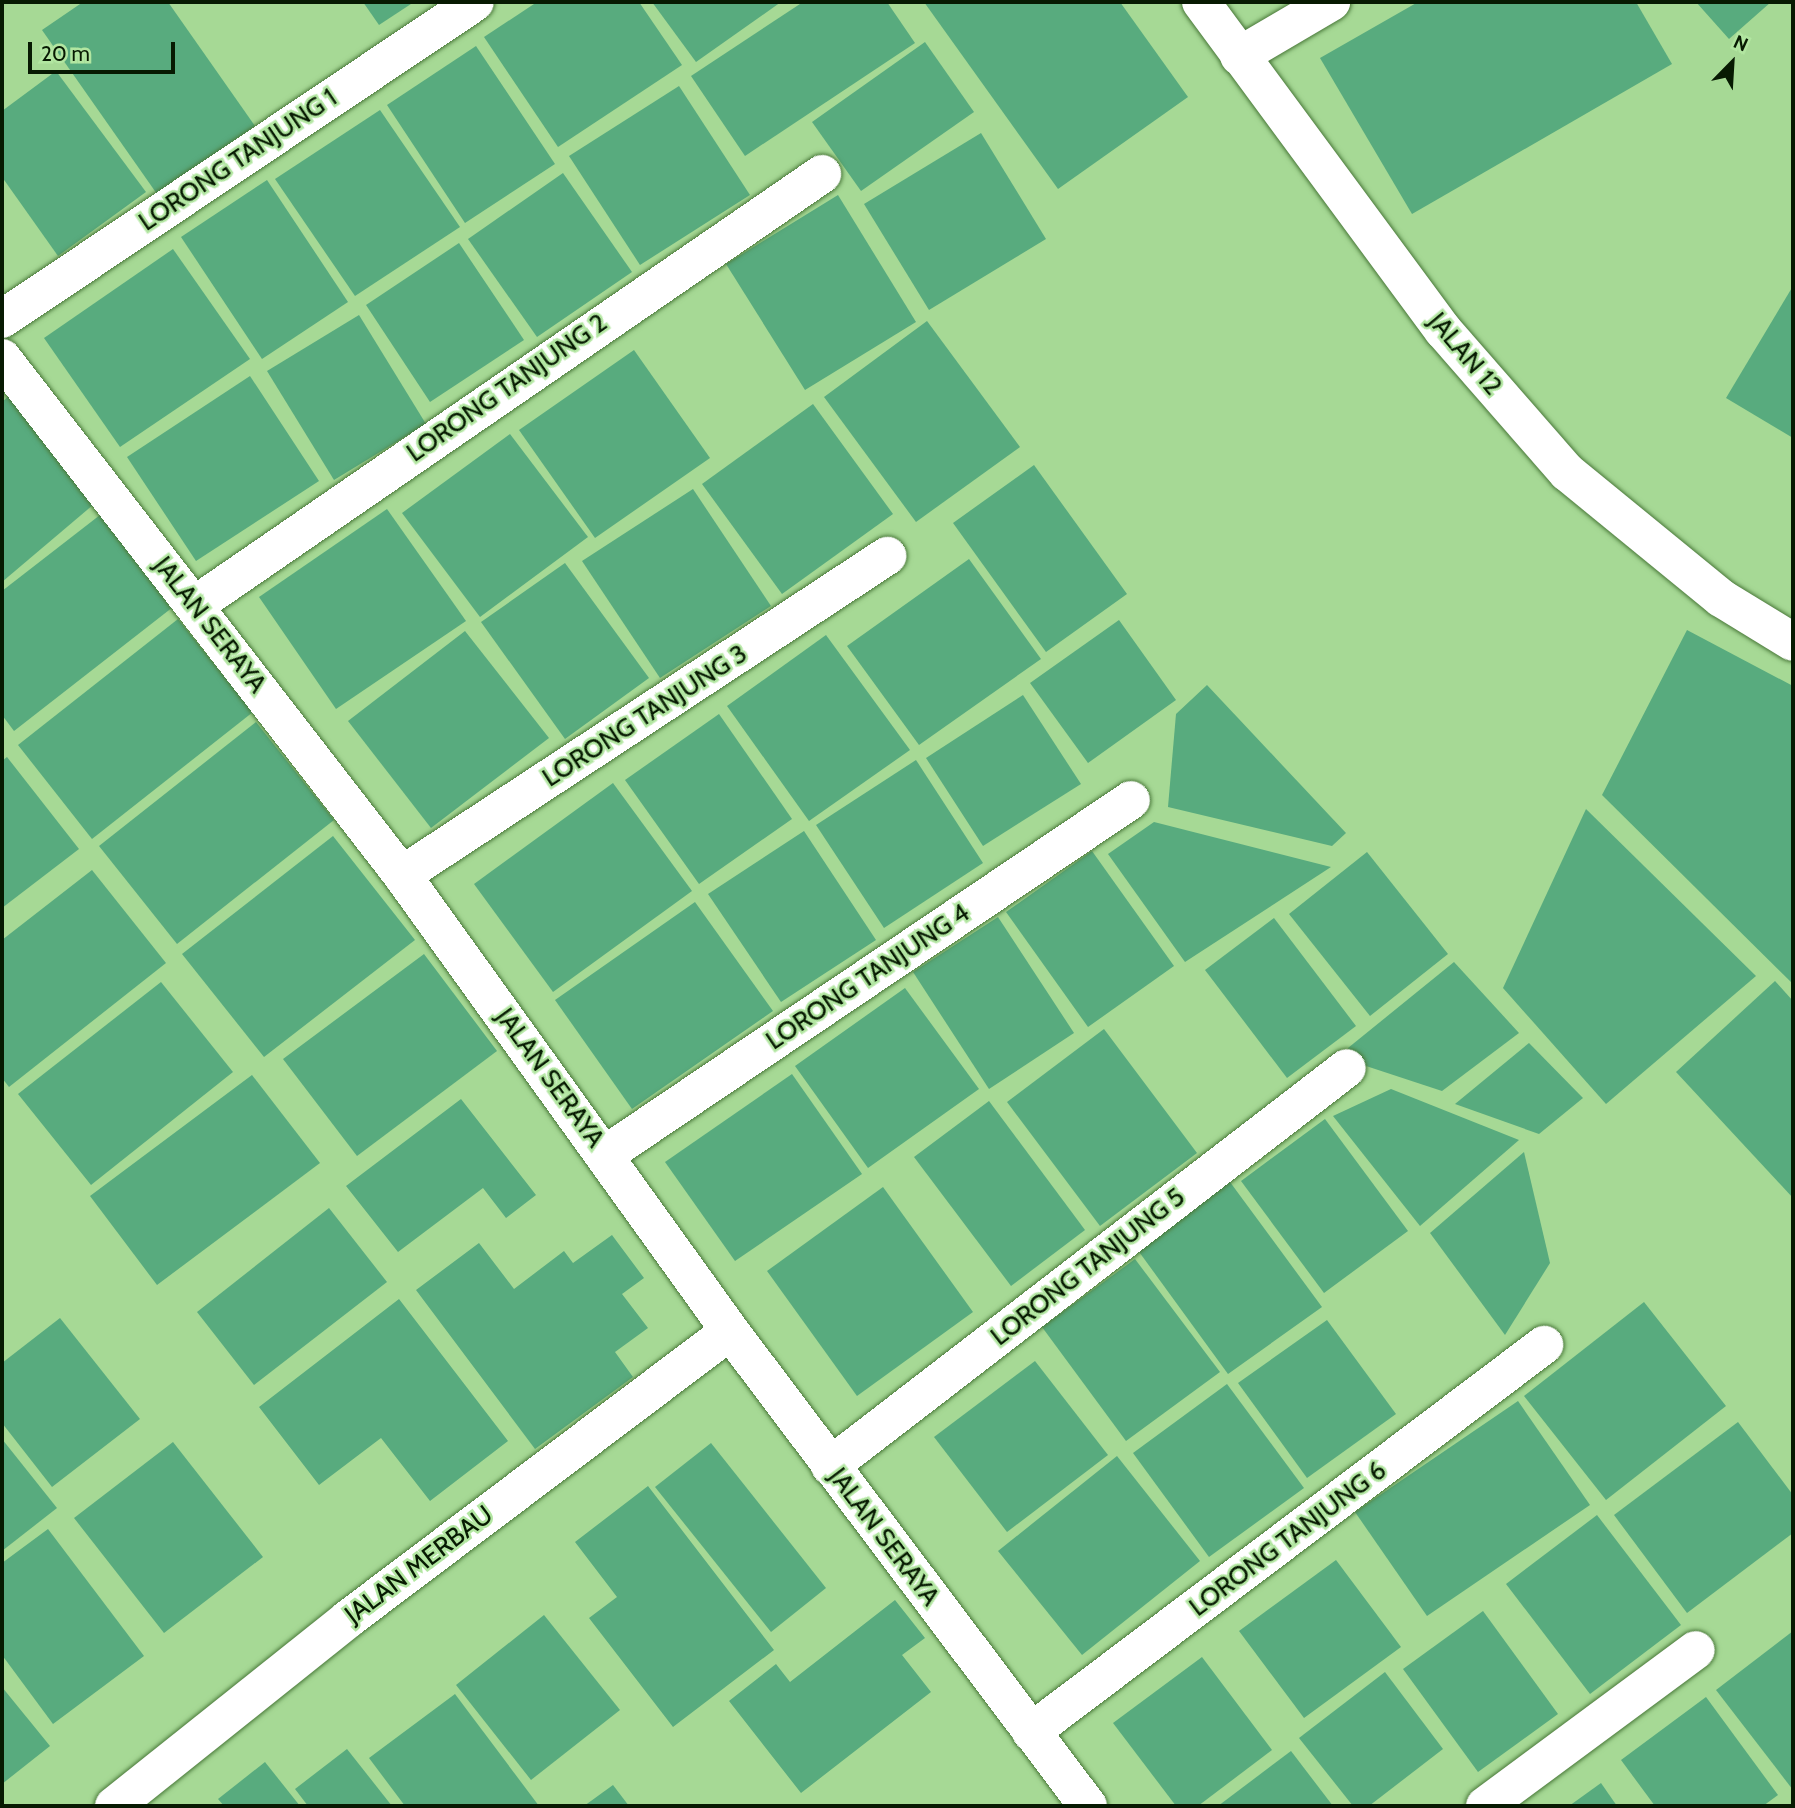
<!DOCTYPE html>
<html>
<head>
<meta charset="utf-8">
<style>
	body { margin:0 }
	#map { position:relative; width:1795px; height:1808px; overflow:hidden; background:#a6d995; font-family:Cabin,sans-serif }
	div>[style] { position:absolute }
	.building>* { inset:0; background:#58ab7e }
	.roads { filter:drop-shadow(0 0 2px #497839) drop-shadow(0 0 2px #497839) }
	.minor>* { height:38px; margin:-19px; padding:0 19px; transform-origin:19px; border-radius:19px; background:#fff }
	span { translate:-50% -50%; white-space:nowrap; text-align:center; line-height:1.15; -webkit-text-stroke:5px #b2e6a1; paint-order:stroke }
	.street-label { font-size:26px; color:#071a02 }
	.frame { position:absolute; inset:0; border:4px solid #071a02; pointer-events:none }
	.north { position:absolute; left:1697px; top:28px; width:70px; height:70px; -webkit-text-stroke:5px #b2e6a1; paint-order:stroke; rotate:24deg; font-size:19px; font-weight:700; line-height:28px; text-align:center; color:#071a02 }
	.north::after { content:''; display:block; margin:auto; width:24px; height:32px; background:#071a02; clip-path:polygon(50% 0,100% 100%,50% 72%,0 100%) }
	.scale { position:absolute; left:28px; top:42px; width:147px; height:32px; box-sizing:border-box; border:4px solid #071a02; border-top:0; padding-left:9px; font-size:21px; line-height:24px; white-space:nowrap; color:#071a02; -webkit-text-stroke:5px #b2e6a1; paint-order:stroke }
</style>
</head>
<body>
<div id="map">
	<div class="building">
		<div style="clip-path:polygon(83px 2px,168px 2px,255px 126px,157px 194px,42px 30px)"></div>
		<div style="clip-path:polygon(363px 2px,414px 2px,379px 25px)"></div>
		<div style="clip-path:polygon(537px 2px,639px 2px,682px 65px,558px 147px,484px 37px)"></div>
		<div style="clip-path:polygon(652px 2px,781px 2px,696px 62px)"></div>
		<div style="clip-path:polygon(803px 2px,887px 2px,915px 43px,745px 156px,691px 76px)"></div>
		<div style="clip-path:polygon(924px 2px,1120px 2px,1188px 97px,1058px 189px)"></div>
		<div style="clip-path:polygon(1418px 2px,1636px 2px,1672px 64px,1412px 214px,1320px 58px)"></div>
		<div style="clip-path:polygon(1696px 2px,1771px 2px,1729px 39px)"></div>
		<div style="clip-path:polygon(925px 42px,974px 112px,861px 191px,812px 122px)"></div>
		<div style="clip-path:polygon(476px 46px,555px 164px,465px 223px,387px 105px)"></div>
		<div style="clip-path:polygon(56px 71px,146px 192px,58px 256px,2px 177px,2px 111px)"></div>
		<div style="clip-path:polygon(679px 86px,750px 195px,640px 265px,569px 156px)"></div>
		<div style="clip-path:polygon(380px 110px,460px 227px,355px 296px,275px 179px)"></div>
		<div style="clip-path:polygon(981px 133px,1046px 239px,929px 310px,864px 204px)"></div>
		<div style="clip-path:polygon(563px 173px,632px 272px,537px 337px,468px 239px)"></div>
		<div style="clip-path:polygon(267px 180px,348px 302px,262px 359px,181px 237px)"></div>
		<div style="clip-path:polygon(838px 195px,916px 322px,805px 390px,726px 264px)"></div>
		<div style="clip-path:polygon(459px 243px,524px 340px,430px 402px,366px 305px)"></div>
		<div style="clip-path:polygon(173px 249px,250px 359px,120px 447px,44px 338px)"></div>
		<div style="clip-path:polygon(1793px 286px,1793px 438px,1726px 398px)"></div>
		<div style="clip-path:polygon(359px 315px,426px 424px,334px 480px,267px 371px)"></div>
		<div style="clip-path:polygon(927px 321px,1020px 447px,916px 522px,824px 397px)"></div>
		<div style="clip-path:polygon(634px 350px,710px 458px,595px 538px,519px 430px)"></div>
		<div style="clip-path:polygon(250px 376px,319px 481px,196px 561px,127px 457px)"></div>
		<div style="clip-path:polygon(11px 394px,100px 499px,2px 582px,2px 402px)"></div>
		<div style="clip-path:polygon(813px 404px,893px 514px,782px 594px,702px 484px)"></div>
		<div style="clip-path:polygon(510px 434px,588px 537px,480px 617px,402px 513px)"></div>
		<div style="clip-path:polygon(1034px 465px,1127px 594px,1046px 652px,953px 523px)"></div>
		<div style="clip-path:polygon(693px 489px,771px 606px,660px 678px,582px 561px)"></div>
		<div style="clip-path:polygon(387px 509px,466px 621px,336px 709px,259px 597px)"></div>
		<div style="clip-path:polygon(100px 515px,173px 607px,14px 731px,2px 715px,2px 591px)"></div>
		<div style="clip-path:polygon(969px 559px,1041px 659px,919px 745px,847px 646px)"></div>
		<div style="clip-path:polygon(565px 563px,649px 678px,565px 739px,481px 622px)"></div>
		<div style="clip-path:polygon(178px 619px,253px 712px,92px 839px,18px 745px)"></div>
		<div style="clip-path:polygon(1119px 620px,1176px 700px,1088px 763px,1030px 683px)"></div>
		<div style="clip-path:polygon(1687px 630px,1793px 686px,1793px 984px,1602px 795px)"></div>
		<div style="clip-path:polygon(465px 631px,549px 738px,431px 828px,348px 721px)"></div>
		<div style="clip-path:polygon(826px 635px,910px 750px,809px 821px,727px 706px)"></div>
		<div style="clip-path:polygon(1207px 685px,1346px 833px,1332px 846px,1168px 807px,1176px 714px)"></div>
		<div style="clip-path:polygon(1023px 695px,1081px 784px,983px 846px,926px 758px)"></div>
		<div style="clip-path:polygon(719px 714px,792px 819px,699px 884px,625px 780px)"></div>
		<div style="clip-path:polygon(256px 722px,334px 820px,177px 944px,99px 846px)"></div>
		<div style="clip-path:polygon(7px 757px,79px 849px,2px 908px,2px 761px)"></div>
		<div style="clip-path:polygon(916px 760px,983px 863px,884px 928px,816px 825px)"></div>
		<div style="clip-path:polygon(613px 783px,692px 891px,553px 992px,474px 884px)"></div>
		<div style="clip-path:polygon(1586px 809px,1756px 976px,1606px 1104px,1503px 988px)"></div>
		<div style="clip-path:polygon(1154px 822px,1331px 867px,1185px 962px,1108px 854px)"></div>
		<div style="clip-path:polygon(804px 831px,876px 940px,781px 1002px,708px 894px)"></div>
		<div style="clip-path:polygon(333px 836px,415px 940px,264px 1057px,182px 954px)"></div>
		<div style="clip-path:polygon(1092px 851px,1174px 966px,1088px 1027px,1006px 912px)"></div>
		<div style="clip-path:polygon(1367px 852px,1448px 954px,1370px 1016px,1289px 914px)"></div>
		<div style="clip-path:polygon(92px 870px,166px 963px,9px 1087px,2px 1078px,2px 940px)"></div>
		<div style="clip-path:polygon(695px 902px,773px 1011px,632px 1109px,555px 1000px)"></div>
		<div style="clip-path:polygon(998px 917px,1074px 1033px,989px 1089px,913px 972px)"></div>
		<div style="clip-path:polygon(1274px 918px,1356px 1026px,1287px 1078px,1205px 970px)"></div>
		<div style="clip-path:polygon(424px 954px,497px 1051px,357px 1156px,283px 1059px)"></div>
		<div style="clip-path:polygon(1454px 962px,1519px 1033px,1442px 1091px,1363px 1065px,1348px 1048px)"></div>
		<div style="clip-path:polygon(1775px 981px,1793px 1001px,1793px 1198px,1676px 1072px)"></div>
		<div style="clip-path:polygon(161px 982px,233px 1072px,91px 1185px,18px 1094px)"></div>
		<div style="clip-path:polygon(905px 988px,979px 1089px,868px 1168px,795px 1066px)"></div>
		<div style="clip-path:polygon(1104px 1029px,1197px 1153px,1100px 1226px,1007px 1102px)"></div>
		<div style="clip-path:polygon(1529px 1043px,1583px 1098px,1539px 1134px,1455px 1104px)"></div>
		<div style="clip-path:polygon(792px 1074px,862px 1174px,735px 1261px,665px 1162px)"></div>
		<div style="clip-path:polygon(252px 1075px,320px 1163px,157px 1285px,90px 1196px)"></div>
		<div style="clip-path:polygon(1391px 1089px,1519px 1140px,1420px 1226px,1333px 1116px)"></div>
		<div style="clip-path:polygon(461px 1099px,536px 1195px,506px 1218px,483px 1188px,398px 1252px,346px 1186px)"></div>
		<div style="clip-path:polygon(989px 1101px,1085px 1230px,1011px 1286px,914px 1157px)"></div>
		<div style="clip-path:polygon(1325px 1119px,1408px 1231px,1324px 1293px,1241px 1181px)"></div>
		<div style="clip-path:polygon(1524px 1152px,1550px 1263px,1505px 1335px,1430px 1233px)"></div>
		<div style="clip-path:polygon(1230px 1182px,1322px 1307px,1228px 1374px,1137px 1249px)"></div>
		<div style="clip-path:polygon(883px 1187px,973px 1312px,857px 1396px,767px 1271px)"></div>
		<div style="clip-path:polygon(329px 1208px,387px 1282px,254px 1385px,197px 1312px)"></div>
		<div style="clip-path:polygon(612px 1235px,644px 1278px,622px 1294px,648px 1328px,615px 1352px,633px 1377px,535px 1449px,416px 1290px,479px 1243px,514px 1289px,564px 1251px,573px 1263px)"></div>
		<div style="clip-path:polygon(1135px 1259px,1220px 1372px,1126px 1441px,1042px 1327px)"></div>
		<div style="clip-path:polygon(399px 1299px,508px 1441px,430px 1501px,381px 1438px,319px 1485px,259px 1407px)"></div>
		<div style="clip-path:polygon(1644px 1302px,1726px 1406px,1606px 1500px,1524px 1396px)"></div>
		<div style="clip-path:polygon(60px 1318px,140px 1419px,52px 1487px,2px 1423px,2px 1363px)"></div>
		<div style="clip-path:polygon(1327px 1320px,1396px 1414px,1307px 1478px,1238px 1383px)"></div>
		<div style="clip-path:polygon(1035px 1361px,1108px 1455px,1007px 1532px,934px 1437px)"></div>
		<div style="clip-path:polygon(1227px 1384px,1304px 1488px,1209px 1557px,1133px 1453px)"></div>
		<div style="clip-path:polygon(1518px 1401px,1590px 1505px,1427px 1616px,1355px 1512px)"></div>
		<div style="clip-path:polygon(1738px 1422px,1793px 1495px,1793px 1533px,1687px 1613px,1614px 1515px)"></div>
		<div style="clip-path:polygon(2px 1439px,57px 1508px,2px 1551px)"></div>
		<div style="clip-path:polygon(173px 1442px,263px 1557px,164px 1633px,74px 1518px)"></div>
		<div style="clip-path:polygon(711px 1443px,826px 1588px,771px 1632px,655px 1487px)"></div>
		<div style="clip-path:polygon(1117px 1456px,1200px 1561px,1082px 1655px,998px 1551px)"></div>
		<div style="clip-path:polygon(648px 1486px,774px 1650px,673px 1727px,589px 1618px,617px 1597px,575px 1542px)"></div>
		<div style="clip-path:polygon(1597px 1515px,1681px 1625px,1590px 1694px,1506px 1584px)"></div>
		<div style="clip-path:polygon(48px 1529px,144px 1656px,53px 1724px,2px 1655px,2px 1563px)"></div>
		<div style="clip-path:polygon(1336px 1560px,1401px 1647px,1304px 1718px,1239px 1631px)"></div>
		<div style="clip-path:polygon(895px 1600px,925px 1638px,902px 1655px,931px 1692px,801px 1793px,729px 1701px,776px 1664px,790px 1682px)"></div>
		<div style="clip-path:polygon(1483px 1611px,1558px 1714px,1478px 1772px,1403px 1669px)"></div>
		<div style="clip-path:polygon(544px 1615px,620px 1710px,531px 1780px,456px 1685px)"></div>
		<div style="clip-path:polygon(1793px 1631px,1793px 1790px,1716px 1690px)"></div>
		<div style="clip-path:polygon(1202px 1657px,1272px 1750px,1198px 1806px,1176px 1806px,1113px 1723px)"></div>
		<div style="clip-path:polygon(1385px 1672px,1443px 1749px,1369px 1806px,1353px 1806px,1299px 1738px)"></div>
		<div style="clip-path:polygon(2px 1687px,50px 1746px,2px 1784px)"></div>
		<div style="clip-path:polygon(455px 1694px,539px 1806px,405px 1806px,369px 1758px)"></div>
		<div style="clip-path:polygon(1706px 1697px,1778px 1795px,1763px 1806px,1655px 1806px,1621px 1760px)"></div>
		<div style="clip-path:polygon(347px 1749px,392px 1806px,308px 1806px,295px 1789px)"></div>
		<div style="clip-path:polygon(1291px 1751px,1333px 1806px,1218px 1806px)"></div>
		<div style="clip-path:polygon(265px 1762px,300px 1806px,224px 1806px,218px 1799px)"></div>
		<div style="clip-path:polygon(1601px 1783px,1617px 1806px,1569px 1806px)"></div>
		<div style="clip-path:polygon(613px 1785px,629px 1806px,584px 1806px)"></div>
	</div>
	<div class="roads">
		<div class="minor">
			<div style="left:1201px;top:2px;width:408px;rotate:53.6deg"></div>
			<div style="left:1443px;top:330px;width:189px;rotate:48.9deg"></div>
			<div style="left:1567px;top:472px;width:199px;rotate:39.3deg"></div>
			<div style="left:1721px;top:598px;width:84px;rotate:31.4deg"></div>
			<div style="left:1239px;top:56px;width:107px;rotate:-30.4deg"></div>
			<div style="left:2px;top:319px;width:569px;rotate:-33.83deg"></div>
			<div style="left:2px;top:358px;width:654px;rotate:52.27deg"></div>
			<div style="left:402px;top:875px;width:562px;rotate:54.27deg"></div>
			<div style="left:730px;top:1331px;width:595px;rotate:53deg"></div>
			<div style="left:195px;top:605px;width:761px;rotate:-34.5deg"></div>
			<div style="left:402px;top:875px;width:581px;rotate:-33.33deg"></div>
			<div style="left:606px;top:1154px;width:633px;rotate:-33.99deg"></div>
			<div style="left:830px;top:1466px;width:652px;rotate:-37.59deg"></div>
			<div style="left:1031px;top:1732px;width:643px;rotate:-37.03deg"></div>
			<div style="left:114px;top:1806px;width:300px;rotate:-38.6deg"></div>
			<div style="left:348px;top:1619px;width:478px;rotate:-37deg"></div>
			<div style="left:1485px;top:1806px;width:262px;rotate:-36.5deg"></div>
		</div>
	</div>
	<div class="street-label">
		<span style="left:238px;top:160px;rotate:-34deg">LORONG TANJUNG 1</span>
		<span style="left:1465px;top:354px;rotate:50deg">JALAN 12</span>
		<span style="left:507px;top:388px;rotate:-35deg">LORONG TANJUNG 2</span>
		<span style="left:210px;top:625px;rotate:52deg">JALAN SERAYA</span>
		<span style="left:645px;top:716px;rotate:-33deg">LORONG TANJUNG 3</span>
		<span style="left:868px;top:977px;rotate:-34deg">LORONG TANJUNG 4</span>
		<span style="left:550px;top:1078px;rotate:54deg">JALAN SERAYA</span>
		<span style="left:1088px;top:1267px;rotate:-38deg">LORONG TANJUNG 5</span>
		<span style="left:884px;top:1537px;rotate:53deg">JALAN SERAYA</span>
		<span style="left:1288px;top:1539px;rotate:-37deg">LORONG TANJUNG 6</span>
		<span style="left:419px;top:1565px;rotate:-37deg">JALAN MERBAU</span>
	</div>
	<div class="frame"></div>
	<div class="north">N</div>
	<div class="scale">20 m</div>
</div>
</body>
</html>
